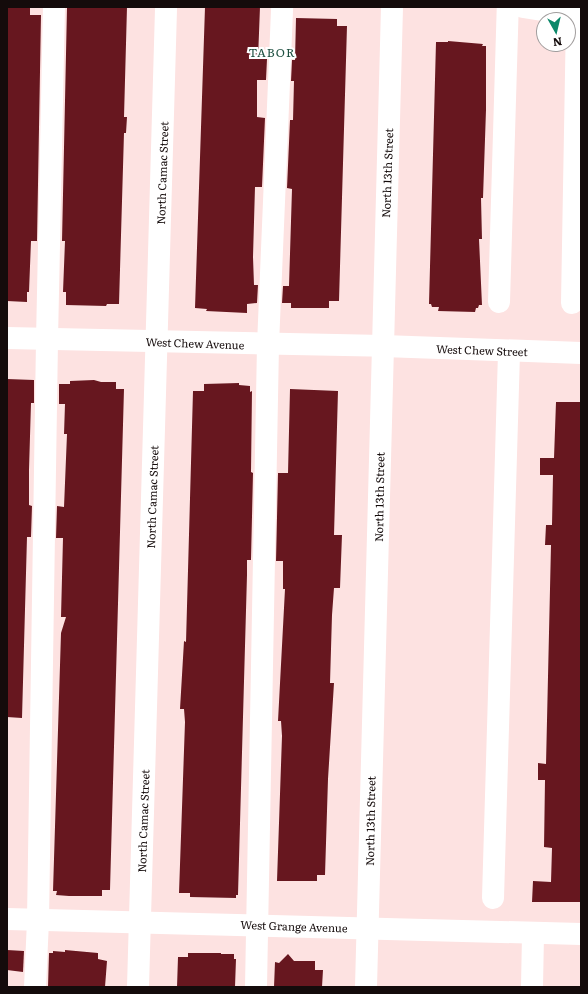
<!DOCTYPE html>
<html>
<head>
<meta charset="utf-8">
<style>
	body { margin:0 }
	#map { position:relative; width:588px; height:994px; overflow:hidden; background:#fde2e1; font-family:Literata,serif }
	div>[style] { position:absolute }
	.building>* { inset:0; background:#67171f }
	.minor>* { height:22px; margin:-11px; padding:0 11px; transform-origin:11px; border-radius:11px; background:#fff }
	span { translate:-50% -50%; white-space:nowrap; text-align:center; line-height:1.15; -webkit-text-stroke:4px #fff; paint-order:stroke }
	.street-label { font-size:11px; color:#140b0b }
	.neighbourhood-label { font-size:12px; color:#1e5041; letter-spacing:1px }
	.frame { position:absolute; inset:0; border:8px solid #140b0b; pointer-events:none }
	.north { position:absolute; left:536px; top:12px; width:40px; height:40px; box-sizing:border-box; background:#fff; border:1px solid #a19d9d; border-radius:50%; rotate:172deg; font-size:11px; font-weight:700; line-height:16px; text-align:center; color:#140b0b }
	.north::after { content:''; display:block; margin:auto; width:14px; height:18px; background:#0c886a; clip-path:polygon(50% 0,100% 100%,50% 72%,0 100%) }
</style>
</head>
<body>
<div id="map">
	<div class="building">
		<div style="clip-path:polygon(7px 7px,30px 7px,30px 15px,41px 15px,37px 241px,31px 241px,29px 292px,27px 292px,27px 302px,7px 301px)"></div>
		<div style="clip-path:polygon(67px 7px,127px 7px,124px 117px,127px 117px,126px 133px,124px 133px,119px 304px,107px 304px,106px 306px,66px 305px,66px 292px,63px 292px,65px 241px,62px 241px)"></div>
		<div style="clip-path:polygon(205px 7px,260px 7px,258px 59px,267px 59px,266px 80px,257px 80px,257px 117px,265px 118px,262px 187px,255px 187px,253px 257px,254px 285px,258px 285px,257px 303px,247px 304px,247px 313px,206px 311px,207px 309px,195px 308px)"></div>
		<div style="clip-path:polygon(296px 18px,337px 19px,337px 26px,347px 26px,339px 301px,329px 301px,329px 308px,291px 308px,291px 303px,282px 303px,283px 286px,289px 286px,292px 189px,287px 188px,290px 120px,293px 120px,294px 81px,291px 81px,292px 60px,295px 60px)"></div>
		<div style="clip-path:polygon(448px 41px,483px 44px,482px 46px,486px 46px,486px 110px,483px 198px,481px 198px,482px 239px,479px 239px,482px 305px,479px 305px,478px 308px,476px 308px,475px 312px,438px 311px,439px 307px,432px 307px,431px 304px,429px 304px,436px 42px,448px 42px)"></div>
		<div style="clip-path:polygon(7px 379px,34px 380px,34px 403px,31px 403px,29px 470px,29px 505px,32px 506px,31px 537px,27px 537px,22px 718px,7px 717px)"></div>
		<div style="clip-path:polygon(94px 380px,101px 382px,116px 382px,116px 389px,124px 389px,110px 890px,102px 890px,102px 896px,69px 896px,56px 895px,57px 891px,53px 891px,61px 633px,66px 617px,61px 617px,63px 538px,56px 538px,57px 506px,64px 507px,67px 434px,64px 434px,65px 404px,59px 404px,59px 384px,70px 384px,70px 381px)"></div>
		<div style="clip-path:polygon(239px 383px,239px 385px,250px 386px,250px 392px,252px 391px,251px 472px,253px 473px,251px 560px,247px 560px,247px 575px,238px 895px,236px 895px,236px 898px,190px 897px,190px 893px,179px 893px,185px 722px,184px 709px,180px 709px,184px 641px,186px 642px,193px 391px,204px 391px,204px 384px)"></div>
		<div style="clip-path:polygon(290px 389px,338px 391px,334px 535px,342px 535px,340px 588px,334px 588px,332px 615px,330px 683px,334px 683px,328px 779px,325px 875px,317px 875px,317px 881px,277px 881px,282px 736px,281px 721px,278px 721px,285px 589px,283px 589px,283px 561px,276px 561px,278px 473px,288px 473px)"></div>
		<div style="clip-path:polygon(556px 402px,581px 402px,581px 902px,532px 902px,533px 881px,551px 882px,552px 848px,544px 847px,545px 780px,538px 780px,538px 763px,546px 764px,551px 545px,545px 545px,546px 525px,552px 525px,553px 475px,540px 475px,540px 458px,554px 458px)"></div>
		<div style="clip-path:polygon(7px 950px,24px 951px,23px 972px,7px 970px)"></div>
		<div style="clip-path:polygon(65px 950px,98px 953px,98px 959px,107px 961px,105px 987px,48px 987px,49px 953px,53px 953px,53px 951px,65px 952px)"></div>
		<div style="clip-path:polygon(188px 953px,221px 953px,221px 954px,234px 954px,234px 959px,236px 959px,235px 987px,177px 987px,178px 957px,188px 957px)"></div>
		<div style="clip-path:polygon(288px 954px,294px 961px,315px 961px,315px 970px,323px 970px,322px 987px,274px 987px,275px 962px,279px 963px)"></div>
	</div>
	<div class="minor">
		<div style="left:523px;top:7px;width:59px;rotate:8.8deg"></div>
		<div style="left:499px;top:302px;width:295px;rotate:-88.3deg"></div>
		<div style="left:572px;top:303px;width:288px;rotate:-89deg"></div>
		<div style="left:7px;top:338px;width:376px;rotate:1.2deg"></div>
		<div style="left:383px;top:346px;width:198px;rotate:2deg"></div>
		<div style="left:493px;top:898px;width:547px;rotate:-88.32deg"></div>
		<div style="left:7px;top:919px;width:574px;rotate:1.5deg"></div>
		<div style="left:35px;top:987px;width:67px;rotate:-87.4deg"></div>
		<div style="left:38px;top:920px;width:580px;rotate:-89.11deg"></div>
		<div style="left:47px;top:340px;width:333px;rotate:-88.8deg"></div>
		<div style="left:138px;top:987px;width:980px;rotate:-88.36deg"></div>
		<div style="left:256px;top:987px;width:642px;rotate:-88.93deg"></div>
		<div style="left:268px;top:345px;width:338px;rotate:-87.6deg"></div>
		<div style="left:366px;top:987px;width:980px;rotate:-88.48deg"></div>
		<div style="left:532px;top:987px;width:54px;rotate:-88.9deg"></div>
	</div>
	<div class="street-label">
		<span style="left:162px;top:173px;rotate:-88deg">North Camac Street</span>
		<span style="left:387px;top:173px;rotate:-88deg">North 13th Street</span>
		<span style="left:195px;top:343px;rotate:2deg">West Chew Avenue</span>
		<span style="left:482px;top:350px;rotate:2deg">West Chew Street</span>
		<span style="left:152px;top:497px;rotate:-88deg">North Camac Street</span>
		<span style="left:379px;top:497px;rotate:-89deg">North 13th Street</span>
		<span style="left:143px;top:821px;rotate:-88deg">North Camac Street</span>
		<span style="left:370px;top:821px;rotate:-89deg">North 13th Street</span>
		<span style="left:294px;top:926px;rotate:2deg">West Grange Avenue</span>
	</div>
	<div class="neighbourhood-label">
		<span style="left:272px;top:53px">TABOR</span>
	</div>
	<div class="frame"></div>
	<div class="north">N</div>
</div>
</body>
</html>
